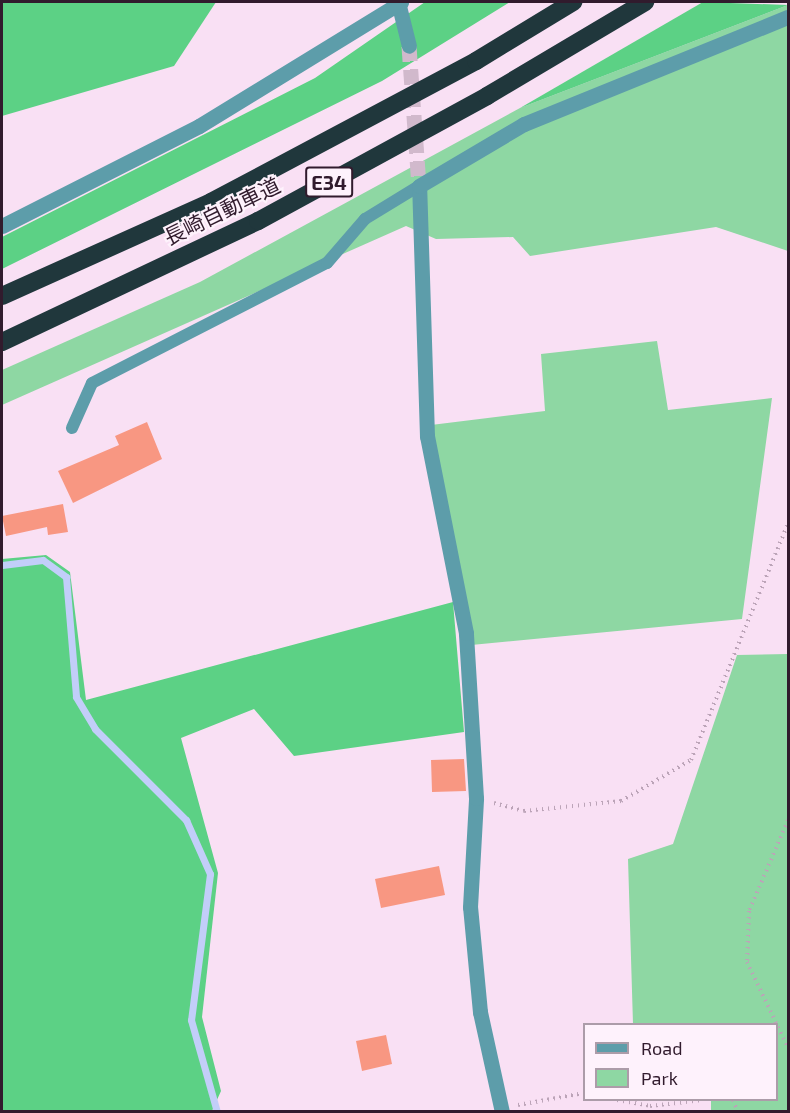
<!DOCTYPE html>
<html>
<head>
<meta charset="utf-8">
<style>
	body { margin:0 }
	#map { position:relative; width:790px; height:1113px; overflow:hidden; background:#f9e0f4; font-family:"Exo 2","Noto Sans JP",sans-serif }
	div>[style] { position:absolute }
	.green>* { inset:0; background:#8ed7a3 }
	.forest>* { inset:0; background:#5cd185 }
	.stream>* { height:7px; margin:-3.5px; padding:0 3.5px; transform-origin:3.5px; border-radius:3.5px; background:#c2cef9 }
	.building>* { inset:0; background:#f89782 }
	.minor-tunnel>* { height:15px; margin-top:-7.5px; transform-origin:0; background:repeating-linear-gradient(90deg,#d1b9cc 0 15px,transparent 0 23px) }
	.path>* { height:4px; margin-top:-2px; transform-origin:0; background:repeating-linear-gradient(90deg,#bca4b8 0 1.5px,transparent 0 6px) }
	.service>* { height:12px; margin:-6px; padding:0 6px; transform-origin:6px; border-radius:6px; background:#5d9daa }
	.minor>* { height:15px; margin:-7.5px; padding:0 7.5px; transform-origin:7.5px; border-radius:7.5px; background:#5d9daa }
	.motorway>* { height:18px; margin:-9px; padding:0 9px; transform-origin:9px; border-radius:9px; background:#20373c }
	span { translate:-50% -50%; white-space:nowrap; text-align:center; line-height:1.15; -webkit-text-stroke:4.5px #fef2fc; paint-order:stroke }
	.shield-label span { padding:2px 4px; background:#fef2fc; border:2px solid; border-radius:4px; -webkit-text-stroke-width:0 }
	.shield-label { font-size:20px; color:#311b2d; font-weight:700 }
	.street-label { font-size:21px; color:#311b2d }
	.frame { position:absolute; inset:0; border:3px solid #311b2d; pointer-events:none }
	.legend { position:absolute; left:583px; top:1023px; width:195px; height:78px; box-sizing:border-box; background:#fef2fc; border:2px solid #ac9ca9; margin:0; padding:8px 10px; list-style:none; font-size:18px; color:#311b2d }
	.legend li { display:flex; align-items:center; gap:12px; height:30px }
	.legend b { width:30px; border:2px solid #ac9ca9 }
</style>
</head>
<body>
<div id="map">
	<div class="green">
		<div style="clip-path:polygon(788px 5px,788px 251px,716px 227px,530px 256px,513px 237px,436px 239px,406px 226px,2px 405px,2px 370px,200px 282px,520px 108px)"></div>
		<div style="clip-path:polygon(657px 341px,668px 410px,772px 398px,742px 619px,461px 646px,431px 425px,545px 411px,541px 354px)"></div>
		<div style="clip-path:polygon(788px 654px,788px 1111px,711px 1111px,711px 1100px,776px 1100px,776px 1024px,633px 1024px,628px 859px,673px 844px,737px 655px)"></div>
	</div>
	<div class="forest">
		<div style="clip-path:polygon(2px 2px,216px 2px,174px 66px,2px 116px)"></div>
		<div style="clip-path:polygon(425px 2px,510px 2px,382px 81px,2px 269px,2px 237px,315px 78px)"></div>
		<div style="clip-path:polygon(703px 2px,788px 5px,520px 108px)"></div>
		<div style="clip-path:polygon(46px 555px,70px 572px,86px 700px,453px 602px,464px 732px,294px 756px,254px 709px,181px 738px,218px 873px,202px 1017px,221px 1091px,212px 1111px,2px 1112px,2px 559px)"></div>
	</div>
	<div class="stream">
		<div style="left:2px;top:565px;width:41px;rotate:-7deg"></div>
		<div style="left:43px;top:560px;width:29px;rotate:36deg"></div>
		<div style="left:66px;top:577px;width:120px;rotate:85.2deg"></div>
		<div style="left:76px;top:697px;width:37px;rotate:59deg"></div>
		<div style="left:95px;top:729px;width:129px;rotate:45deg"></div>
		<div style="left:186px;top:820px;width:59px;rotate:66deg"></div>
		<div style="left:210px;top:874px;width:147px;rotate:97.4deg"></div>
		<div style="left:191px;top:1020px;width:96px;rotate:74.2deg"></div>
	</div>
	<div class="building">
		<div style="clip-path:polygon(147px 422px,162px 459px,73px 503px,58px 471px,119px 445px,115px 436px)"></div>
		<div style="clip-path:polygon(63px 504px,68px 532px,48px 535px,47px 527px,6px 536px,2px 516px)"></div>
		<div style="clip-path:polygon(464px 759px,466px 791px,432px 792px,431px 760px)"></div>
		<div style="clip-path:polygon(439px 866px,445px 895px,381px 908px,375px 879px)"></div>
		<div style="clip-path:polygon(386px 1035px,392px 1064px,362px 1071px,356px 1041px)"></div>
	</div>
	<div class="minor-tunnel">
		<div style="left:409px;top:46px;width:140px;rotate:85.9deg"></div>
	</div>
	<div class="path">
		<div style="left:494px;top:803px;width:31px;rotate:15deg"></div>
		<div style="left:524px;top:811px;width:98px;rotate:-5.9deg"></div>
		<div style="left:621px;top:801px;width:81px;rotate:-30.4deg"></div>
		<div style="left:691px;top:760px;width:255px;rotate:-67.7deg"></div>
		<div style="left:788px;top:820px;width:99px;rotate:113.2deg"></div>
		<div style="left:749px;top:911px;width:51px;rotate:92.2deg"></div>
		<div style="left:747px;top:962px;width:95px;rotate:64.5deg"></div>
		<div style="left:617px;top:1100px;width:34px;rotate:10deg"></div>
		<div style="left:650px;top:1106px;width:53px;rotate:-6.5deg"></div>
		<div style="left:733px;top:1100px;width:13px;rotate:67deg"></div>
		<div style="left:518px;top:1105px;width:67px;rotate:-10.3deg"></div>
	</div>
	<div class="service">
		<div style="left:72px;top:428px;width:49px;rotate:-66deg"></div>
		<div style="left:92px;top:383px;width:264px;rotate:-27.1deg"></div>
		<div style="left:327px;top:263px;width:58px;rotate:-49.2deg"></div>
		<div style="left:365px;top:219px;width:63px;rotate:-31.4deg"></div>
	</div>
	<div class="minor">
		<div style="left:398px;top:2px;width:45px;rotate:76deg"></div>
		<div style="left:2px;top:226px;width:221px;rotate:-26.9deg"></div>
		<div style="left:199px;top:126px;width:237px;rotate:-31.5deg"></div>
		<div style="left:502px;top:1112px;width:102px;rotate:-102.4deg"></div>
		<div style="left:480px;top:1012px;width:105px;rotate:-95.4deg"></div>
		<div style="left:470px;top:907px;width:109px;rotate:-86.8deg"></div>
		<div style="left:476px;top:798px;width:165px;rotate:-93.5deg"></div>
		<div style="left:466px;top:633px;width:201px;rotate:-101.2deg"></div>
		<div style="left:427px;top:436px;width:250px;rotate:-91.8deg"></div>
		<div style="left:419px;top:186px;width:122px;rotate:-30.6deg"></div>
		<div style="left:524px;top:124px;width:285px;rotate:-22.1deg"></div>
	</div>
	<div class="motorway">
		<div style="left:2px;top:296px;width:229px;rotate:-24.2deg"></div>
		<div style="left:211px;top:202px;width:300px;rotate:-28deg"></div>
		<div style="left:476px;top:61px;width:114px;rotate:-31.3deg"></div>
		<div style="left:2px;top:342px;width:283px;rotate:-25.3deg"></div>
		<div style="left:258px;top:221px;width:261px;rotate:-28.6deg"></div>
		<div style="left:487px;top:96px;width:184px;rotate:-30.7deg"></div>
	</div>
	<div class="shield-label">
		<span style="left:329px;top:182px">E34</span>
	</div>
	<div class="street-label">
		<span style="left:222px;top:211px;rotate:-26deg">長崎自動車道</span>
	</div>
	<div class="frame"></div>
	<ul class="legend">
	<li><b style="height:8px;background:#5d9daa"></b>Road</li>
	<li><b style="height:16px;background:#8ed7a3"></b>Park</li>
	</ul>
</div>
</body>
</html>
